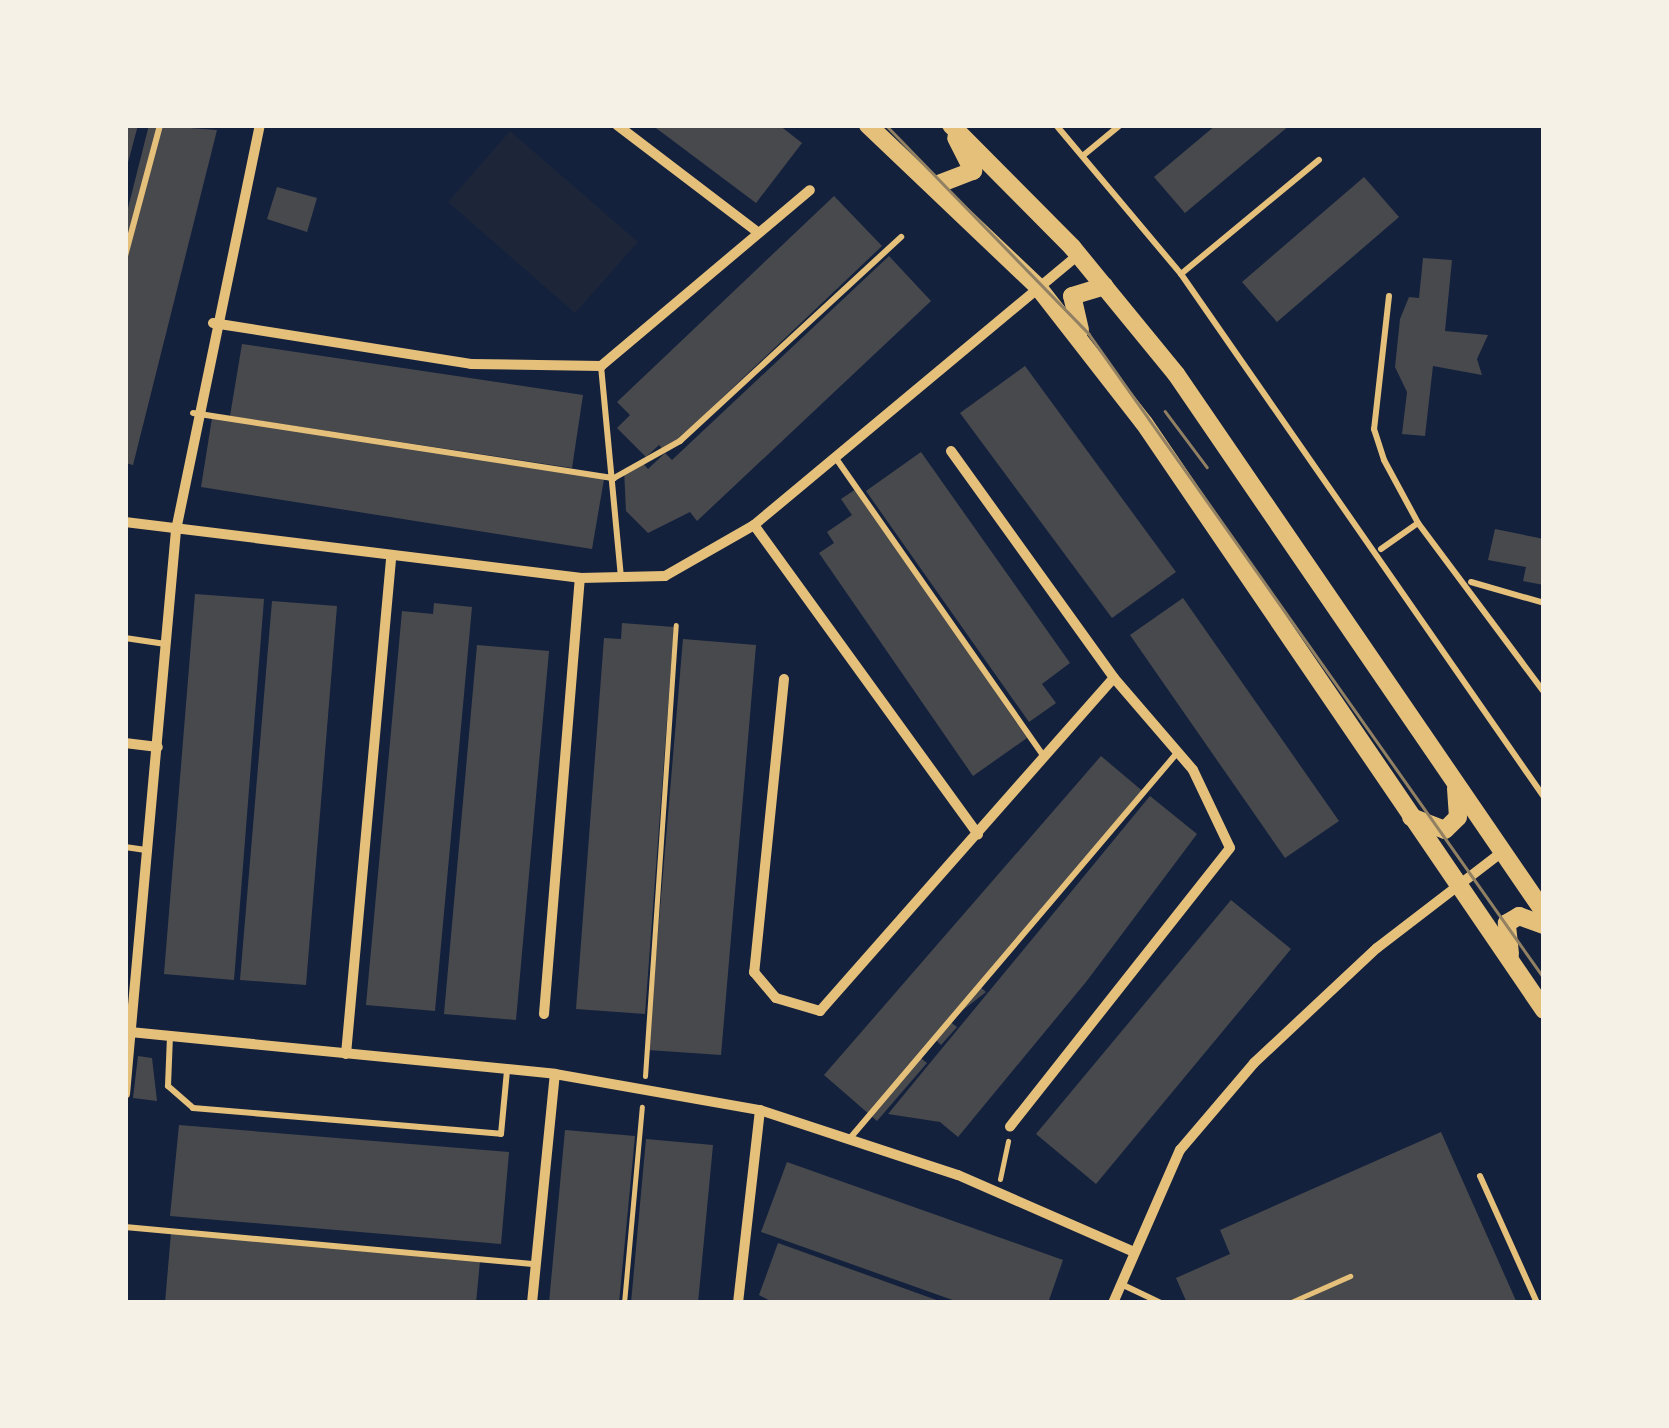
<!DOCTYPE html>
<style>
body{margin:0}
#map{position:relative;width:1669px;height:1428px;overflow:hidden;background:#14213d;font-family:Poppins,sans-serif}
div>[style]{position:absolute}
.green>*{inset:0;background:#1d2539}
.building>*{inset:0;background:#48494c}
.path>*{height:5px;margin:-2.5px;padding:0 2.5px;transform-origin:2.5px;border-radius:2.5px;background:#e5c07b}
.service>*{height:6px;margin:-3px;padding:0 3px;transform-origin:3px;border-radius:3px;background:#e5c07b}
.minor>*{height:10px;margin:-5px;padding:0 5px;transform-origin:5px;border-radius:5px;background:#e5c07b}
.secondary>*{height:18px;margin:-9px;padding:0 9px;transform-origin:9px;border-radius:9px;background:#e5c07b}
.tram>*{height:2.5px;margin:-1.25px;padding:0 1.25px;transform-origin:1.25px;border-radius:1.25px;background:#918062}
span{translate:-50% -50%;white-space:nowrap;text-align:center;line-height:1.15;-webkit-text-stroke:10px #f6f1e7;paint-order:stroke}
.frame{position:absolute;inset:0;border:128px solid #f6f1e7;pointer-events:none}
</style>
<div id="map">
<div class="green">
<i style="clip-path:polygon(510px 131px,638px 242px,575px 313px,448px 202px)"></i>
</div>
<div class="building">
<i style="clip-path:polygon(125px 125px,138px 125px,126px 170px,125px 170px)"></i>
<i style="clip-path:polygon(149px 125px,217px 130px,133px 465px,125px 463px,125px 220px)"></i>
<i style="clip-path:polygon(652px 125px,779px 125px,802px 143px,756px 203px)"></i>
<i style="clip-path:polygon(1216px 125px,1290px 125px,1185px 213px,1154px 177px)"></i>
<i style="clip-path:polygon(1364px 177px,1399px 217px,1277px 322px,1242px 282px)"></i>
<i style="clip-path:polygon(277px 187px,317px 198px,307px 232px,267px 219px)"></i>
<i style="clip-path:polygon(834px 196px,882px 246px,665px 452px,659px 445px,646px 457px,617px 428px,630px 415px,617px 402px)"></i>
<i style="clip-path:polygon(889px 256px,931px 301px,697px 521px,690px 512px,648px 533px,626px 511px,624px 469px,641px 461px,648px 469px,665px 453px,672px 460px)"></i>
<i style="clip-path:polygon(1423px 258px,1452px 260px,1445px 331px,1488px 335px,1477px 359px,1482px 375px,1433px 366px,1425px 436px,1402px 434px,1407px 392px,1395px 367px,1400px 319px,1409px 297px,1419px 298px)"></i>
<i style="clip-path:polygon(242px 344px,583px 395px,572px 468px,230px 416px)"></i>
<i style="clip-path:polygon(1025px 366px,1176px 572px,1112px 618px,960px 413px)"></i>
<i style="clip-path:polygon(212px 418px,604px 479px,592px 549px,201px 487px)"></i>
<i style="clip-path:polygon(921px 452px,1070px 663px,1042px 684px,1056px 703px,1029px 722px,866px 491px)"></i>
<i style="clip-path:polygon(856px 489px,1027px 738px,973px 776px,819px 553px,834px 543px,827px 532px,852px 515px,841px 499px)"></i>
<i style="clip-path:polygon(1495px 529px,1544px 539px,1544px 585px,1523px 581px,1526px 567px,1488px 560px)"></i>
<i style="clip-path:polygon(195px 594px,264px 599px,234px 980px,164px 974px)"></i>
<i style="clip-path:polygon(1183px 598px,1339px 821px,1285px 858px,1130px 635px)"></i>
<i style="clip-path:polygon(272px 601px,337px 606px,306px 985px,240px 980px)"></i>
<i style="clip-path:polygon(434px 603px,472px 607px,435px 1011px,366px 1005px,402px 611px,433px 614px)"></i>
<i style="clip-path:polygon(622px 623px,674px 627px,645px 1014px,576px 1009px,604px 638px,621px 639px)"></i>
<i style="clip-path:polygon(683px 639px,756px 645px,721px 1055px,648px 1050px)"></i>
<i style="clip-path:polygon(477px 645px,549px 651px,516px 1020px,444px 1014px)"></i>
<i style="clip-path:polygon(1101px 756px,1146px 794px,979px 986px,986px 992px,949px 1021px,957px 1027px,941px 1045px,934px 1038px,918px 1056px,927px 1063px,877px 1121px,824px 1075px)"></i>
<i style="clip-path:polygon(1150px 796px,1197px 834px,1086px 982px,958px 1137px,940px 1122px,888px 1114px)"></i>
<i style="clip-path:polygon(1231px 900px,1291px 949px,1096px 1184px,1036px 1134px)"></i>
<i style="clip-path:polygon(138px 1056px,152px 1058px,157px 1101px,133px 1098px)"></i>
<i style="clip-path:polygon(179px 1125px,509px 1152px,501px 1244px,170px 1216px)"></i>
<i style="clip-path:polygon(565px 1130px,635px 1136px,619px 1303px,549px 1303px)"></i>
<i style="clip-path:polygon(1441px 1132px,1517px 1303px,1187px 1303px,1176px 1278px,1230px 1254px,1220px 1230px)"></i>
<i style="clip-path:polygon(646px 1139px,713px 1145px,698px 1303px,631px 1303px)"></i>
<i style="clip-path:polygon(787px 1162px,1063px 1260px,1048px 1303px,961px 1303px,761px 1232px)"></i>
<i style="clip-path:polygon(171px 1233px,480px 1261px,476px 1303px,165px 1303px)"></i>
<i style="clip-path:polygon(778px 1243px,942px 1302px,942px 1303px,774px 1303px,759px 1295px)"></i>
</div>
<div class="path">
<i style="left:645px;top:1076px;width:452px;rotate:-86.1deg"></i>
<i style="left:1000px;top:1179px;width:39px;rotate:-78deg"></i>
<i style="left:624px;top:1303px;width:197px;rotate:-84.8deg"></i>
<i style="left:1289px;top:1303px;width:67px;rotate:-23.9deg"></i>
</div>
<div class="service">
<i style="left:1056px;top:125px;width:194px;rotate:50deg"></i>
<i style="left:1181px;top:274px;width:637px;rotate:55.24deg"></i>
<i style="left:1085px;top:154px;width:45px;rotate:-39.6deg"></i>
<i style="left:125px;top:256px;width:136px;rotate:-75deg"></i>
<i style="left:1181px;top:274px;width:179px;rotate:-39.6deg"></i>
<i style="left:1389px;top:296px;width:134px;rotate:96.4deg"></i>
<i style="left:1374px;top:429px;width:33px;rotate:72deg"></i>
<i style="left:1384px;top:460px;width:72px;rotate:61.6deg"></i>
<i style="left:1418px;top:523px;width:211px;rotate:53.3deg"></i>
<i style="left:601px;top:366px;width:214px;rotate:84.6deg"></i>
<i style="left:193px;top:413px;width:426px;rotate:8.8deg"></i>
<i style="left:614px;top:478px;width:76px;rotate:-29.3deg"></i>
<i style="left:680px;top:441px;width:301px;rotate:-42.7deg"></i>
<i style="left:835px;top:457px;width:366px;rotate:55.1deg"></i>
<i style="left:1381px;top:549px;width:45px;rotate:-35.1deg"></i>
<i style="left:1471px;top:582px;width:76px;rotate:16deg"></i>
<i style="left:125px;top:638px;width:41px;rotate:8.3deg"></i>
<i style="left:125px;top:847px;width:21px;rotate:8deg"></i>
<i style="left:170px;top:1036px;width:50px;rotate:92.3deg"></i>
<i style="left:168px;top:1086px;width:33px;rotate:41deg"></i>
<i style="left:193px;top:1108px;width:309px;rotate:4.8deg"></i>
<i style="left:501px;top:1134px;width:64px;rotate:-84.6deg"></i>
<i style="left:851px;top:1137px;width:504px;rotate:-49.67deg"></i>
<i style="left:1480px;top:1176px;width:139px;rotate:65.8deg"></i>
<i style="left:125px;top:1227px;width:412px;rotate:5.2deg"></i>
<i style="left:1121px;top:1284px;width:44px;rotate:25.4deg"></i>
</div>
<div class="minor">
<i style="left:617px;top:125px;width:178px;rotate:37.3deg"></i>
<i style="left:213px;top:323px;width:261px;rotate:9deg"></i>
<i style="left:471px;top:364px;width:130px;rotate:0.9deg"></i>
<i style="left:601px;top:366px;width:273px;rotate:-40.1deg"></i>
<i style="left:951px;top:451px;width:279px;rotate:54.3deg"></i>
<i style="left:1114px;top:678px;width:121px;rotate:49.3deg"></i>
<i style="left:1193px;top:770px;width:86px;rotate:64.6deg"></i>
<i style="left:1230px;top:848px;width:355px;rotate:128.3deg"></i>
<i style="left:125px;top:522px;width:458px;rotate:7deg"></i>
<i style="left:580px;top:578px;width:85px;rotate:-1.3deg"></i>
<i style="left:665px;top:576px;width:103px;rotate:-29.8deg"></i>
<i style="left:754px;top:525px;width:422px;rotate:-39.8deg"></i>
<i style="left:754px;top:525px;width:382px;rotate:54.1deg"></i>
<i style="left:784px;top:679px;width:295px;rotate:95.8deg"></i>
<i style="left:754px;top:972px;width:34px;rotate:50deg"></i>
<i style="left:776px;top:998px;width:46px;rotate:16.5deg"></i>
<i style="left:820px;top:1011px;width:444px;rotate:-48.6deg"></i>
<i style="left:125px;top:743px;width:33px;rotate:7deg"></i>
<i style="left:544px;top:1014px;width:437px;rotate:-85.3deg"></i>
<i style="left:130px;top:1032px;width:427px;rotate:5.6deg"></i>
<i style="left:555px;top:1074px;width:208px;rotate:10deg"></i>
<i style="left:760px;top:1110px;width:208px;rotate:18.2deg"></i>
<i style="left:958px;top:1175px;width:190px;rotate:23.6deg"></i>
<i style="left:346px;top:1054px;width:498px;rotate:-84.8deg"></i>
<i style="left:125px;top:1094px;width:566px;rotate:-84.83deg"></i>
<i style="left:176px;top:530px;width:414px;rotate:-78.3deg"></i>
<i style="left:532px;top:1303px;width:230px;rotate:-84.3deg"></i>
<i style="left:738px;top:1303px;width:194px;rotate:-83.5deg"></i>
<i style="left:1113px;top:1303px;width:167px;rotate:-66.4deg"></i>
<i style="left:1180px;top:1150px;width:114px;rotate:-49.6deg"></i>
<i style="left:1254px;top:1063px;width:168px;rotate:-43.1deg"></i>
<i style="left:1377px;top:948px;width:158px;rotate:-37.5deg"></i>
</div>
<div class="secondary">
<i style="left:868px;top:125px;width:235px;rotate:43.6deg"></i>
<i style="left:1038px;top:287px;width:172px;rotate:52.1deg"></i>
<i style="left:1144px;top:423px;width:710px;rotate:55.73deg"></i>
<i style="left:951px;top:125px;width:172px;rotate:45.2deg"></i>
<i style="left:1072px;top:247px;width:164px;rotate:50.7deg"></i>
<i style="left:1176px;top:374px;width:652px;rotate:55.63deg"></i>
<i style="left:936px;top:185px;width:40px;rotate:-21deg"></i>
<i style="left:973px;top:171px;width:37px;rotate:-117deg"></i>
<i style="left:1080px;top:330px;width:35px;rotate:-103deg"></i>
<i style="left:1072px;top:296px;width:34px;rotate:-17deg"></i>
<i style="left:1411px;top:817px;width:36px;rotate:21deg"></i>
<i style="left:1445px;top:830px;width:18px;rotate:-45deg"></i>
<i style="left:1458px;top:817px;width:29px;rotate:-94deg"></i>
<i style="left:1510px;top:954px;width:31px;rotate:-96deg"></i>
<i style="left:1507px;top:923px;width:14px;rotate:-30deg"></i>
<i style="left:1519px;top:916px;width:27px;rotate:20deg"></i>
</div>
<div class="tram">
<i style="left:886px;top:125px;width:291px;rotate:45.8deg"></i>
<i style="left:1089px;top:334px;width:789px;rotate:54.76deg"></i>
<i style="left:1165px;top:411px;width:70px;rotate:53.1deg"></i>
</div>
<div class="frame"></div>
</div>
